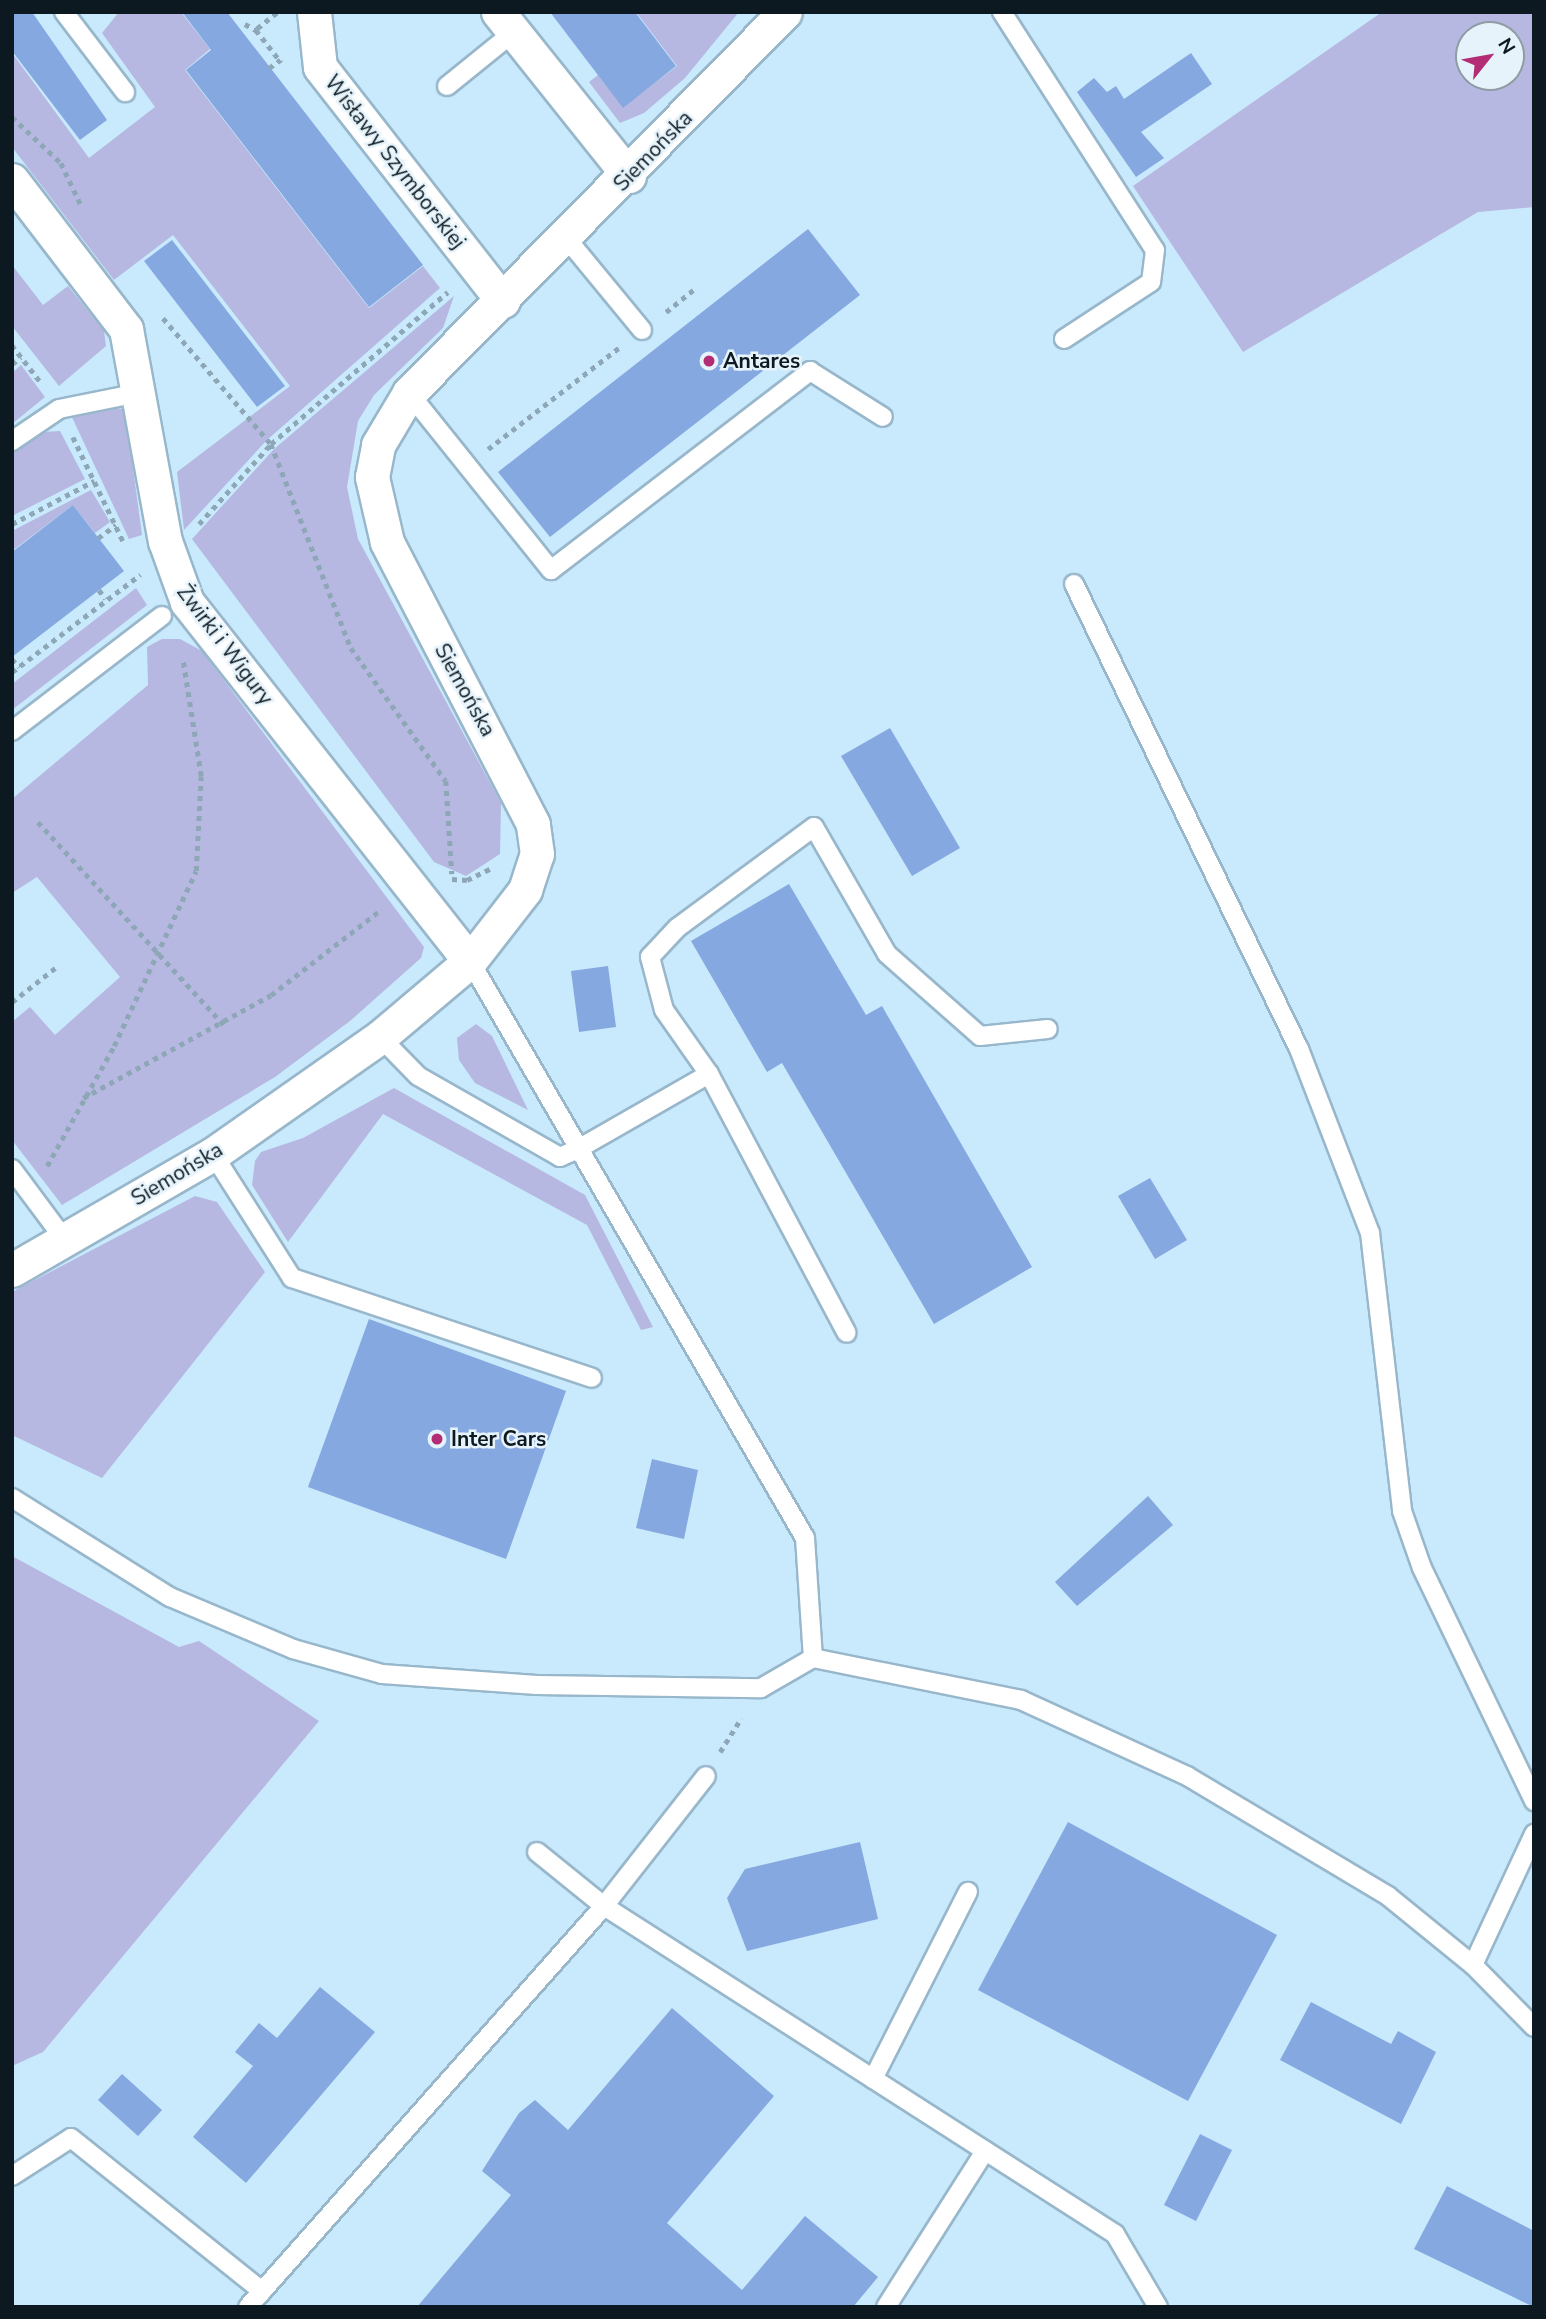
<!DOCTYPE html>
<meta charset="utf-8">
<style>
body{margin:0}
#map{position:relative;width:1546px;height:2319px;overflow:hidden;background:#c9e9fd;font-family:"Nunito Sans",sans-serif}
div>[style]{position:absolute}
.green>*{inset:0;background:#b6b8e1}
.building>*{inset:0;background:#84a8df}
.path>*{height:4.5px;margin-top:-2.25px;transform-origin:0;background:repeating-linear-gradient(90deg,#8da7b7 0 5px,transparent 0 10px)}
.roads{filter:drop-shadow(2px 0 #98b7cb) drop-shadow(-2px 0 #98b7cb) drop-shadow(0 2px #98b7cb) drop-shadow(0 -2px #98b7cb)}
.lane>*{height:18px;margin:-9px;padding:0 9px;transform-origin:9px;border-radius:9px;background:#fff}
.street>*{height:33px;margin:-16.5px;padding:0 16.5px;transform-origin:16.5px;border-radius:16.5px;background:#fff}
.dots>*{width:19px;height:19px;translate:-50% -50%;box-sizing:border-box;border:4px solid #e6f3fb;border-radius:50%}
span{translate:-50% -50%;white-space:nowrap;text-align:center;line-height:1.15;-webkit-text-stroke:5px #e6f3fb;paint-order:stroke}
.street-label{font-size:21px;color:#0d1920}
.poi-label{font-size:21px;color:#0d1920;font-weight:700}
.left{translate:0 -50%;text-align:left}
.frame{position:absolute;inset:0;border:14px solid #0d1920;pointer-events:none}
.north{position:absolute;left:1455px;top:21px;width:70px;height:70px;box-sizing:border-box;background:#e6f3fb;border:2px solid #8f9ca3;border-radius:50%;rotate:59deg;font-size:19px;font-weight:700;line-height:28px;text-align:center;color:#0d1920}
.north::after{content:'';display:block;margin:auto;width:24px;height:32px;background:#b22d73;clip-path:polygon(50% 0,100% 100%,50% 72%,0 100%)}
</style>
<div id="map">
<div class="green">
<i style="clip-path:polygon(119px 12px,181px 12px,210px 49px,185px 70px,369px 308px,423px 266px,440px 288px,267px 440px,184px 530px,177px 472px,290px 386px,173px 235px,114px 280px,12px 147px,12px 53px,89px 158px,155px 107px,102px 33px)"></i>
<i style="clip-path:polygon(636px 12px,739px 12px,685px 78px,644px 113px,620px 123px,589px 82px,598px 75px,623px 107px,677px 66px)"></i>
<i style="clip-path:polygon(evenodd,1382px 12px,1534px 12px,1534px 207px,1478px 212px,1243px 352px,1133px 186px,1382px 12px,1469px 35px,1511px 35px,1511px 77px,1469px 77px,1469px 35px)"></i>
<i style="clip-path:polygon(12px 265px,43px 305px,68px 286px,104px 331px,106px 346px,59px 386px,12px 326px)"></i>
<i style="clip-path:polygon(454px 296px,443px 328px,374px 395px,358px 421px,347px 487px,358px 539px,501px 803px,500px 854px,466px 876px,434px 862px,192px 539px,274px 449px)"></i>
<i style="clip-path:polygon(21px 365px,45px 397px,12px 424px,12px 373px)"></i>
<i style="clip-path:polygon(99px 407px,125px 409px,142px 535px,129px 539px,70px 413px)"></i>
<i style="clip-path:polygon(60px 431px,85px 479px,12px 516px,12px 453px,43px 432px)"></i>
<i style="clip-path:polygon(91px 490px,110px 522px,95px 533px,73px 505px,12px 551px,12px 531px)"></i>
<i style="clip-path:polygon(136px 588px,147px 605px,12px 710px,12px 684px)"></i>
<i style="clip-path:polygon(162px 639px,180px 639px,202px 651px,424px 947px,421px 958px,350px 1021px,275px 1077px,62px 1205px,12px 1140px,12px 1022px,30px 1007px,55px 1035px,120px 977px,37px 877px,12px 893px,12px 799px,148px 685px,147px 647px)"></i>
<i style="clip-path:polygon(476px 1024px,492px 1036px,528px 1110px,475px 1083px,459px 1060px,457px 1038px)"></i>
<i style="clip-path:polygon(394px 1088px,585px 1195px,653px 1327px,641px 1330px,587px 1225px,383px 1114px,288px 1242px,252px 1185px,255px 1161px,261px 1152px,303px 1138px)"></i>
<i style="clip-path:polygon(195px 1196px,217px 1202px,265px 1272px,102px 1478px,12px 1435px,12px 1292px)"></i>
<i style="clip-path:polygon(12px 1556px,179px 1647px,199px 1641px,319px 1721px,43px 2052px,12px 2066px)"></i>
</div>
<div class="building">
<i style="clip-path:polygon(12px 12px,32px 12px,107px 120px,80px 140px,12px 51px)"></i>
<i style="clip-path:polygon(182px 12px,227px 12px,423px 265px,369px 307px,186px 70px,211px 50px)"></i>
<i style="clip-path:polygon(550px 12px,635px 12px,676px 66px,623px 108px)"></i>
<i style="clip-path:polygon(1191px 53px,1212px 84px,1141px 132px,1164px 158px,1136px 177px,1077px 92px,1094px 78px,1107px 92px,1116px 86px,1124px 99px)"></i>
<i style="clip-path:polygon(808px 229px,860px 295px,550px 537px,498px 472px)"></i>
<i style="clip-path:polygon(172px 240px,285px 386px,257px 407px,144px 261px)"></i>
<i style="clip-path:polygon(73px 505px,124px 571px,12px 657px,12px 552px)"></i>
<i style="clip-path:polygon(890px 728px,960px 848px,912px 876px,841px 756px)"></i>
<i style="clip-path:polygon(789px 884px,866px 1015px,882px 1006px,1032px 1267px,934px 1324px,782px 1063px,767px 1072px,691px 941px)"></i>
<i style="clip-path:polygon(608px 966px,616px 1027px,579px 1032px,571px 971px)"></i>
<i style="clip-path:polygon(1150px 1178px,1187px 1240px,1155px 1259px,1118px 1196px)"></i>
<i style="clip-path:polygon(369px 1319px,566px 1391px,506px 1559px,308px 1487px)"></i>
<i style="clip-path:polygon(652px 1459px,698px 1470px,684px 1539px,636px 1528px)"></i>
<i style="clip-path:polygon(1148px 1496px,1173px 1525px,1077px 1606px,1055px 1582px)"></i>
<i style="clip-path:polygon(1068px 1822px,1277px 1935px,1188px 2101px,978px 1990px)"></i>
<i style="clip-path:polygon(860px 1842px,878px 1919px,747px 1951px,727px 1898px,745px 1869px)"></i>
<i style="clip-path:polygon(320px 1987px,375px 2032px,246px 2183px,193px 2137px,253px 2066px,235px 2052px,259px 2023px,277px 2038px)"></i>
<i style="clip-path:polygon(1311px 2002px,1391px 2044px,1398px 2031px,1436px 2052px,1401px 2124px,1280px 2060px)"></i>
<i style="clip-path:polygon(672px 2008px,774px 2096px,667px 2223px,742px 2290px,805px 2216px,878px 2277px,853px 2307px,417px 2307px,511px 2195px,482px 2171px,519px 2113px,535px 2100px,568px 2130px)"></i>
<i style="clip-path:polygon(122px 2074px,162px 2110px,138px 2136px,98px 2100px)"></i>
<i style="clip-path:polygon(1200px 2134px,1232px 2150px,1196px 2221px,1164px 2205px)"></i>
<i style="clip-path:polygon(1447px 2186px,1534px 2231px,1534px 2307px,1414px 2249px)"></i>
</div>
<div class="path">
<i style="left:277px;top:13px;width:27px;rotate:141deg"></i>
<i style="left:256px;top:30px;width:41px;rotate:52deg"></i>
<i style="left:245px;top:24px;width:13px;rotate:29deg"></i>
<i style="left:269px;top:68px;width:14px;rotate:-36deg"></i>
<i style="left:12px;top:117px;width:67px;rotate:43.2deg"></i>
<i style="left:61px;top:163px;width:49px;rotate:64.5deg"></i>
<i style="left:666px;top:312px;width:35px;rotate:-39deg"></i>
<i style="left:163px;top:318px;width:166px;rotate:49.4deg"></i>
<i style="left:271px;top:444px;width:219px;rotate:68.6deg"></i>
<i style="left:351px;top:648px;width:163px;rotate:54.5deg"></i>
<i style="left:446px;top:781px;width:93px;rotate:86.3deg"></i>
<i style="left:12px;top:345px;width:49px;rotate:52.4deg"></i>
<i style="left:12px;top:364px;width:11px;rotate:-38deg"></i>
<i style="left:73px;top:437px;width:120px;rotate:64.3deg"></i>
<i style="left:488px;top:449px;width:167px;rotate:-37.7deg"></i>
<i style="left:12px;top:524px;width:93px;rotate:-27.7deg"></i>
<i style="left:199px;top:524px;width:108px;rotate:-48deg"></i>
<i style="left:271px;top:444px;width:233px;rotate:-40.7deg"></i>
<i style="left:98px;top:538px;width:22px;rotate:-36deg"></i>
<i style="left:99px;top:590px;width:11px;rotate:52deg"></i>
<i style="left:12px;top:659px;width:11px;rotate:49deg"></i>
<i style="left:12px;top:672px;width:161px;rotate:-37.2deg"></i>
<i style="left:38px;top:822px;width:275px;rotate:47.5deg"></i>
<i style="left:452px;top:879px;width:15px;rotate:4deg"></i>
<i style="left:467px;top:880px;width:28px;rotate:-26deg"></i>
<i style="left:12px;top:1002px;width:55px;rotate:-38.3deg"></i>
<i style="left:83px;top:1098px;width:214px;rotate:-28.7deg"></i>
<i style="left:271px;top:995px;width:140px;rotate:-37.8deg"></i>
<i style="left:47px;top:1166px;width:137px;rotate:-60.8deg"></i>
<i style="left:114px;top:1046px;width:193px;rotate:-64.9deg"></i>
<i style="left:196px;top:871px;width:95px;rotate:-87deg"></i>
<i style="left:201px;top:776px;width:116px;rotate:-98.9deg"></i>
<i style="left:720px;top:1752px;width:40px;rotate:-58deg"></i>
</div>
<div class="roads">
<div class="lane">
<i style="left:64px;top:12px;width:101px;rotate:52.7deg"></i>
<i style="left:1002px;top:12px;width:283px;rotate:57.3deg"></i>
<i style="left:1155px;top:250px;width:32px;rotate:97deg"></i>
<i style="left:1151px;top:282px;width:104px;rotate:146.8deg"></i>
<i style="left:447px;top:86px;width:86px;rotate:-38.9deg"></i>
<i style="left:567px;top:239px;width:118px;rotate:50.5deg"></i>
<i style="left:409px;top:393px;width:227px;rotate:51.3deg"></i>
<i style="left:551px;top:570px;width:327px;rotate:-37.5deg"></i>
<i style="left:810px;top:371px;width:86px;rotate:32.2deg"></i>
<i style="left:12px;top:441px;width:57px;rotate:-34.2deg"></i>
<i style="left:59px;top:409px;width:81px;rotate:-11.4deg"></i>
<i style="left:1074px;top:584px;width:517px;rotate:64.18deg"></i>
<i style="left:1299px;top:1049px;width:197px;rotate:68.9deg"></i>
<i style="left:1370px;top:1233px;width:280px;rotate:83.4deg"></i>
<i style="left:1402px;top:1511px;width:60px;rotate:70.7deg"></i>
<i style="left:1422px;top:1568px;width:259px;rotate:64.3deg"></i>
<i style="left:12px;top:731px;width:189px;rotate:-37.5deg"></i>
<i style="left:470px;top:961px;width:667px;rotate:59.86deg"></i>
<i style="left:805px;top:1538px;width:120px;rotate:86.2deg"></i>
<i style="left:380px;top:1037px;width:54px;rotate:45.7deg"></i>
<i style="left:418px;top:1076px;width:163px;rotate:29.7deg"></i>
<i style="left:560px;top:1157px;width:20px;rotate:-24deg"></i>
<i style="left:578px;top:1149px;width:151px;rotate:-29.8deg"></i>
<i style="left:709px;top:1074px;width:78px;rotate:-125.1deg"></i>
<i style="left:664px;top:1010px;width:55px;rotate:-104.8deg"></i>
<i style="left:650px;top:957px;width:40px;rotate:-47deg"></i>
<i style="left:677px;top:928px;width:170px;rotate:-36.4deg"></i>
<i style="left:814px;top:827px;width:146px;rotate:60.1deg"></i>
<i style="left:887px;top:954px;width:124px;rotate:41.4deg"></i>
<i style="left:980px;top:1036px;width:68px;rotate:-5.9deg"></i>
<i style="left:709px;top:1074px;width:293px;rotate:62deg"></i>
<i style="left:213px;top:1154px;width:147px;rotate:57.5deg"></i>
<i style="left:292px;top:1278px;width:316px;rotate:18.4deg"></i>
<i style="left:12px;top:1169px;width:89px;rotate:53.3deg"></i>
<i style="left:12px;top:1498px;width:186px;rotate:32.1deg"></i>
<i style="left:170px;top:1597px;width:134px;rotate:22.9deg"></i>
<i style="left:293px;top:1649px;width:92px;rotate:15.7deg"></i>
<i style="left:382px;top:1674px;width:155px;rotate:4.1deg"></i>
<i style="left:537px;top:1685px;width:224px;rotate:0.8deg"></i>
<i style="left:761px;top:1688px;width:60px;rotate:-30deg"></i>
<i style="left:813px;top:1658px;width:212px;rotate:11.4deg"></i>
<i style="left:1021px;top:1700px;width:183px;rotate:24.6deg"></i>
<i style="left:1187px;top:1776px;width:234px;rotate:30.8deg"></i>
<i style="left:1388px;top:1896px;width:109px;rotate:39.1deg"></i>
<i style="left:1473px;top:1965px;width:87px;rotate:45.5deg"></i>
<i style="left:537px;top:1852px;width:86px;rotate:38.9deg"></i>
<i style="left:604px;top:1906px;width:607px;rotate:32.7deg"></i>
<i style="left:1115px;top:2234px;width:85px;rotate:59.5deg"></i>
<i style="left:1473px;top:1965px;width:145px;rotate:-65deg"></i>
<i style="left:873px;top:2079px;width:210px;rotate:-63.1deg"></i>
<i style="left:12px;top:2176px;width:70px;rotate:-32.8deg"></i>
<i style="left:71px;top:2138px;width:245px;rotate:38.7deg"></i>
<i style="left:248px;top:2307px;width:536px;rotate:-48.4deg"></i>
<i style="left:604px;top:1906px;width:165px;rotate:-51.9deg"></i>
<i style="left:886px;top:2307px;width:185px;rotate:-57.6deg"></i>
</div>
<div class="street">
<i style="left:314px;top:12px;width:55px;rotate:83.8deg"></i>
<i style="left:320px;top:67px;width:297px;rotate:52deg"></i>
<i style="left:498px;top:12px;width:210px;rotate:51.4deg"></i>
<i style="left:12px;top:180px;width:188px;rotate:52.6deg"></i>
<i style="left:126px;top:329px;width:216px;rotate:79.6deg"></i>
<i style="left:165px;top:541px;width:65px;rotate:70.2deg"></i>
<i style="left:187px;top:602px;width:457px;rotate:51.8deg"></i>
<i style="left:12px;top:1270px;width:232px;rotate:-30deg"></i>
<i style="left:213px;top:1154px;width:204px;rotate:-35deg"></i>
<i style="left:380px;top:1037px;width:118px;rotate:-40.2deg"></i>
<i style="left:470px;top:961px;width:90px;rotate:-52.2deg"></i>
<i style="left:525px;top:890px;width:38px;rotate:-72deg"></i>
<i style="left:537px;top:854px;width:30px;rotate:-98deg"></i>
<i style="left:533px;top:824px;width:318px;rotate:-117.4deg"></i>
<i style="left:387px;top:542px;width:67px;rotate:-103deg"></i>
<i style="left:372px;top:477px;width:33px;rotate:-79deg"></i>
<i style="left:378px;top:445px;width:61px;rotate:-59.2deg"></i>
<i style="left:409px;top:393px;width:535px;rotate:-45.38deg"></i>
</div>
</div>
<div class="dots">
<i style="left:709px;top:361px;background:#b22d73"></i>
<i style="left:437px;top:1439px;background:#b22d73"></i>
</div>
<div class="street-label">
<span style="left:653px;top:151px;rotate:-46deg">Siemońska</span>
<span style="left:395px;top:162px;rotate:52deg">Wisławy Szymborskiej</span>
<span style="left:225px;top:645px;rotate:53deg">Żwirki i Wigury</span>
<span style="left:465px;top:690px;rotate:61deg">Siemońska</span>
<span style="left:177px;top:1174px;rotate:-31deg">Siemońska</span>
</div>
<div class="poi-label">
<span class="left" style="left:723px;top:361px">Antares</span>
<span class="left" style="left:451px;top:1439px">Inter Cars</span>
</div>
<div class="frame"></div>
<div class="north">N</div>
</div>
